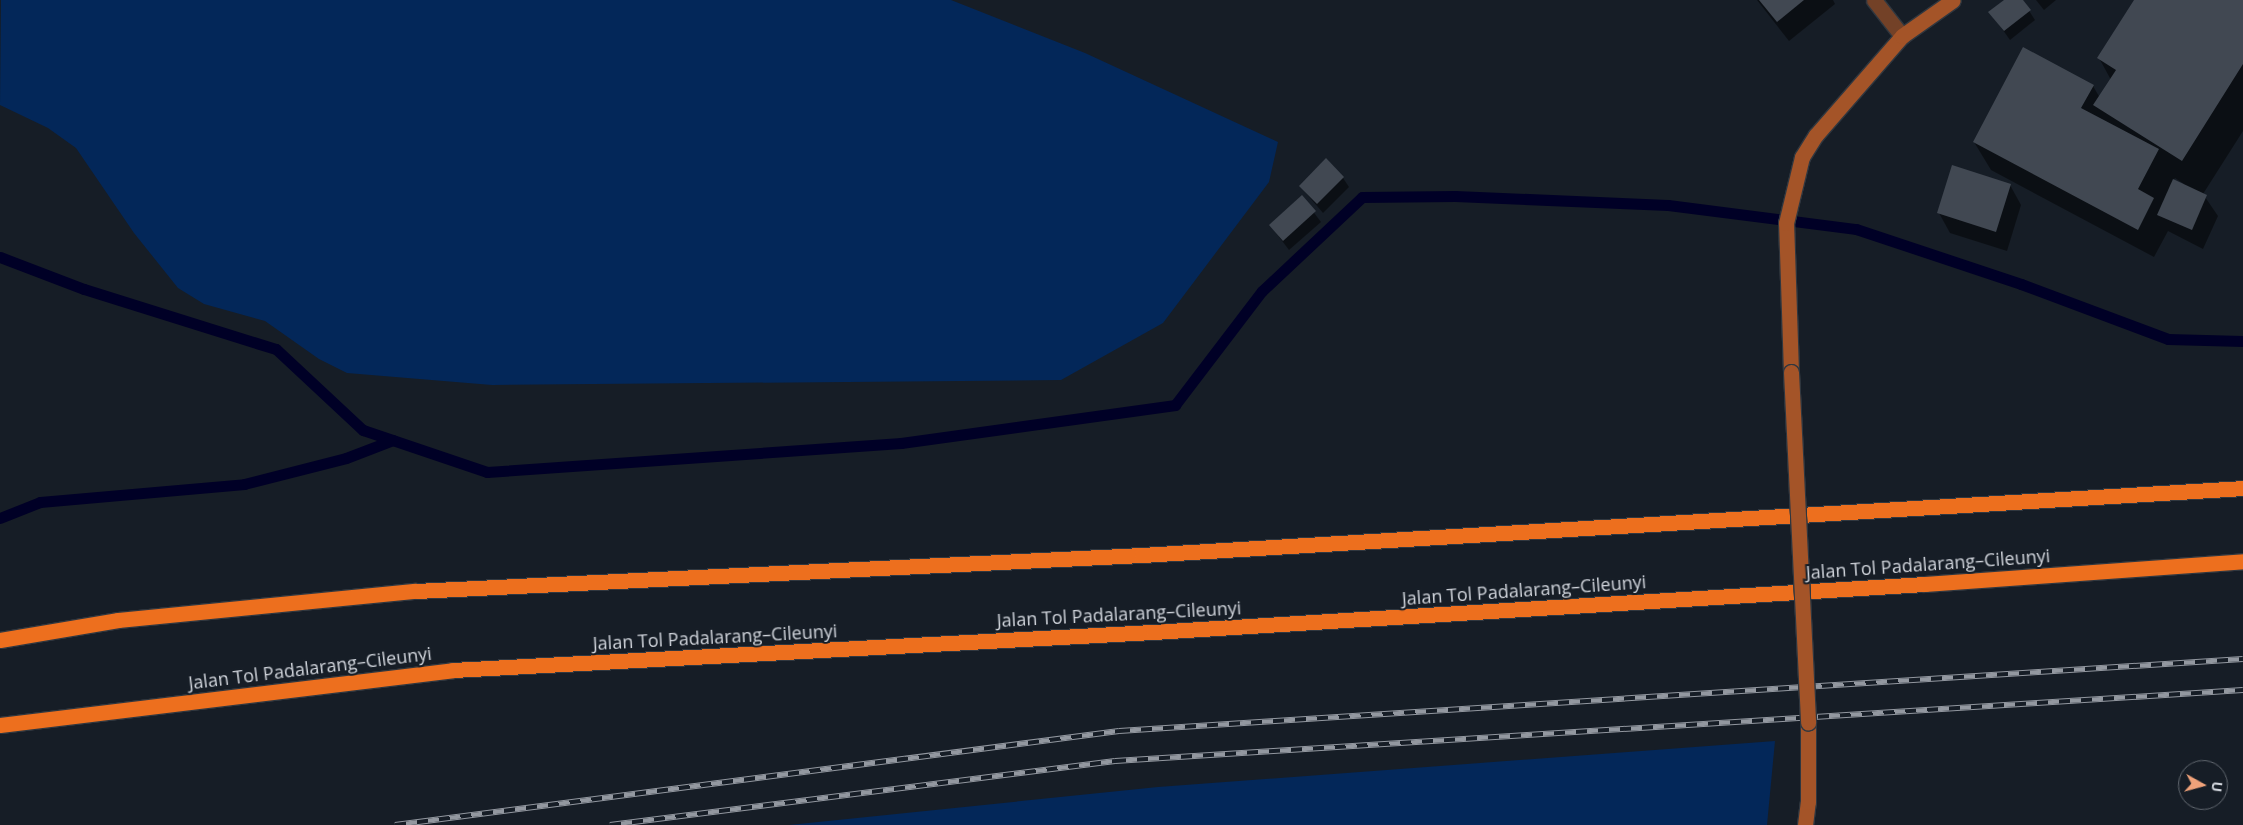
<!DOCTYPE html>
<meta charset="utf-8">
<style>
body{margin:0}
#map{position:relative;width:2243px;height:825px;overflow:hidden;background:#161d26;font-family:"Open Sans",sans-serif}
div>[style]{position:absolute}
.green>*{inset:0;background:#032759}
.shadow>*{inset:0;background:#0007}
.stream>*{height:11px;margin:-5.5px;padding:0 5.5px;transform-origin:5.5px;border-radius:5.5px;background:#000026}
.building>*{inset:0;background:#414852}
.roads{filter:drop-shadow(1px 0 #30373f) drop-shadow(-1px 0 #30373f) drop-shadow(0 1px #30373f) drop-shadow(0 -1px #30373f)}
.street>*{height:15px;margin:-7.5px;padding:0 7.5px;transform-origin:7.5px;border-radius:7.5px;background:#734127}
.secondary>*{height:15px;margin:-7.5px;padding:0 7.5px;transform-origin:7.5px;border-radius:7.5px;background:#a45428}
.highway>*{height:15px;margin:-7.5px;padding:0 7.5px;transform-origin:7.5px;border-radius:7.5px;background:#ed6f1e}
.rail>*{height:5.5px;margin-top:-2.75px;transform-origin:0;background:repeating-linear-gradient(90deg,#161d26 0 11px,#9398a0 0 22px);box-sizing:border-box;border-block:1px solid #9398a0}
.bridges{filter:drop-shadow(1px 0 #30373f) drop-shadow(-1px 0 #30373f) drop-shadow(0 1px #30373f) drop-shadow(0 -1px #30373f)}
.secondary-bridge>*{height:15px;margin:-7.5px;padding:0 7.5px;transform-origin:7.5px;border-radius:7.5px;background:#a45428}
span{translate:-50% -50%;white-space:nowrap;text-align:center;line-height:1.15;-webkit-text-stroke:4px #161d26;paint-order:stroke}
.street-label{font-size:18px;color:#d1d5dc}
.north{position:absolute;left:2178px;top:760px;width:50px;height:50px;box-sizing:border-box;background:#161d26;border:1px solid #61676f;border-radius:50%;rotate:97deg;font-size:14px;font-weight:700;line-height:20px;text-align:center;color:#d1d5dc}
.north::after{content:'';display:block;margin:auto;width:18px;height:22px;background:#f0a27a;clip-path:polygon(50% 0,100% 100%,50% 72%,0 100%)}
</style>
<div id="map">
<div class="green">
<i style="clip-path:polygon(1px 0,951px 0,1085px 53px,1278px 142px,1269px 182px,1163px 323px,1061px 380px,492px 385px,347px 373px,319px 359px,265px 321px,204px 304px,178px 288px,134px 233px,76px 148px,48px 128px,0 105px)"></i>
<i style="clip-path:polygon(1775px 741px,1767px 825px,789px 825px,1158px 787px)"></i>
</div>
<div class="shadow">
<i style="clip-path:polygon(1757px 0,1833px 0,1835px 4px,1789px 41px)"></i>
<i style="clip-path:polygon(2006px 0,2022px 0,2035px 20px,2010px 40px,1990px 12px)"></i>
<i style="clip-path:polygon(2036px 0,2056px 0,2044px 10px)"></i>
<i style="clip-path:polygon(evenodd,2135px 0,2243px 0,2243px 131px,2203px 194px,2218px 216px,2203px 249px,2168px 231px,2154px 257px,1991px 170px,1974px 142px,2093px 86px,2100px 98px,2111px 80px,2099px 58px,2135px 0,2175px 178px,2184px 184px,2183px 185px,2173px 181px,2175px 178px)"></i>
<i style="clip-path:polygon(1343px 178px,1349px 187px,1323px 213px,1300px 186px)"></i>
<i style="clip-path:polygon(2010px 185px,2021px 205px,2007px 251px,1950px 233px,1939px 213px)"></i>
<i style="clip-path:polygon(1302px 197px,1321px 222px,1289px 250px,1270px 225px)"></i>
</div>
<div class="stream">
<i style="left:0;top:257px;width:90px;rotate:20.9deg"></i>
<i style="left:84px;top:289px;width:201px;rotate:17.4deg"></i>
<i style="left:276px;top:349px;width:119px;rotate:43deg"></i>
<i style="left:363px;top:430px;width:131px;rotate:18.7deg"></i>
<i style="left:487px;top:472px;width:415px;rotate:-4deg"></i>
<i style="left:901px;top:443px;width:277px;rotate:-7.9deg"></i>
<i style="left:1175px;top:405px;width:143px;rotate:-52.7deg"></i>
<i style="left:1262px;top:291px;width:137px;rotate:-43.2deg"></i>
<i style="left:1362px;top:197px;width:93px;rotate:-0.6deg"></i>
<i style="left:1455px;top:196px;width:213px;rotate:2.4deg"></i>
<i style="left:1668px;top:205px;width:190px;rotate:7.3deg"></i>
<i style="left:1856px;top:229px;width:174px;rotate:18.4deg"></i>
<i style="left:2021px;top:284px;width:157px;rotate:20.5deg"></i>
<i style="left:2168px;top:339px;width:75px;rotate:1.5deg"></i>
<i style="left:0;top:518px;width:43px;rotate:-21.8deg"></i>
<i style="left:40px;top:502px;width:205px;rotate:-5deg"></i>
<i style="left:244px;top:484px;width:105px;rotate:-14.3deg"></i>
<i style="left:346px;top:458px;width:50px;rotate:-21deg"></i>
</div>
<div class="building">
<i style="clip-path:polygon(1759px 0,1804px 0,1777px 22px)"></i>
<i style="clip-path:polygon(2004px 0,2023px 0,2031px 10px,2004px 31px,1988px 12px)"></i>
<i style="clip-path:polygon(2134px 0,2243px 0,2243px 64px,2182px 161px,2093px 105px,2116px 70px,2097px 58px)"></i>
<i style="clip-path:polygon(2023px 47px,2094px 85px,2081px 108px,2159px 149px,2138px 189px,2154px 198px,2138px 230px,1973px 142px)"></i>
<i style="clip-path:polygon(1326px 158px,1344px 177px,1317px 204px,1299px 186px)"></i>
<i style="clip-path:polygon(1952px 165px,2011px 184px,1996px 232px,1937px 213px)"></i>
<i style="clip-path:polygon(2173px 179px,2207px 195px,2192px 230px,2157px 215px)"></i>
<i style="clip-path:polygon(1302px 195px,1316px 211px,1283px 241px,1269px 225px)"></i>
</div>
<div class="roads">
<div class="street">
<i style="left:1874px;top:0;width:46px;rotate:52.1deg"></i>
</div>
<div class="secondary">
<i style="left:1791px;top:372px;width:149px;rotate:-91.9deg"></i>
<i style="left:1786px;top:223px;width:68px;rotate:-76.4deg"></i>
<i style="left:1802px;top:157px;width:26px;rotate:-58deg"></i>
<i style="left:1816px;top:135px;width:131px;rotate:-49deg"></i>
<i style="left:1902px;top:36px;width:62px;rotate:-35.2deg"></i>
<i style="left:1805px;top:825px;width:23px;rotate:-83deg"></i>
<i style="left:1808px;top:802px;width:79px;rotate:-90deg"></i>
</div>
<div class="highway">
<i style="left:0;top:640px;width:120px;rotate:-9.6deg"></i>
<i style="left:118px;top:620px;width:299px;rotate:-5.6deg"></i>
<i style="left:416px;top:591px;width:727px;rotate:-2.84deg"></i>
<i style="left:1142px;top:555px;width:1103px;rotate:-3.48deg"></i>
<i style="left:0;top:725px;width:456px;rotate:-6.9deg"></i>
<i style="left:453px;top:670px;width:701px;rotate:-3.11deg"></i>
<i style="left:1153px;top:632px;width:773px;rotate:-3.56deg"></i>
<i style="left:1925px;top:584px;width:319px;rotate:-4.1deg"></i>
</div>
</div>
<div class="rail">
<i style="left:395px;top:825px;width:730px;rotate:-7.4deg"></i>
<i style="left:1119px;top:731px;width:1126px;rotate:-3.67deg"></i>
<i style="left:610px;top:825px;width:509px;rotate:-7.22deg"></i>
<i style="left:1115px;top:761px;width:1130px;rotate:-3.6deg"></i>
</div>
<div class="bridges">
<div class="secondary-bridge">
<i style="left:1791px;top:372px;width:351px;rotate:87.2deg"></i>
</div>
</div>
<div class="street-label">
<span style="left:1928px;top:564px;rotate:-4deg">Jalan Tol Padalarang–Cileunyi</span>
<span style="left:1524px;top:590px;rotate:-4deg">Jalan Tol Padalarang–Cileunyi</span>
<span style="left:1119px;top:614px;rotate:-3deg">Jalan Tol Padalarang–Cileunyi</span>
<span style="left:715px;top:637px;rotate:-3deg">Jalan Tol Padalarang–Cileunyi</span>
<span style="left:310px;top:668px;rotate:-7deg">Jalan Tol Padalarang–Cileunyi</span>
</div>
<div class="north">U</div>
</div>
